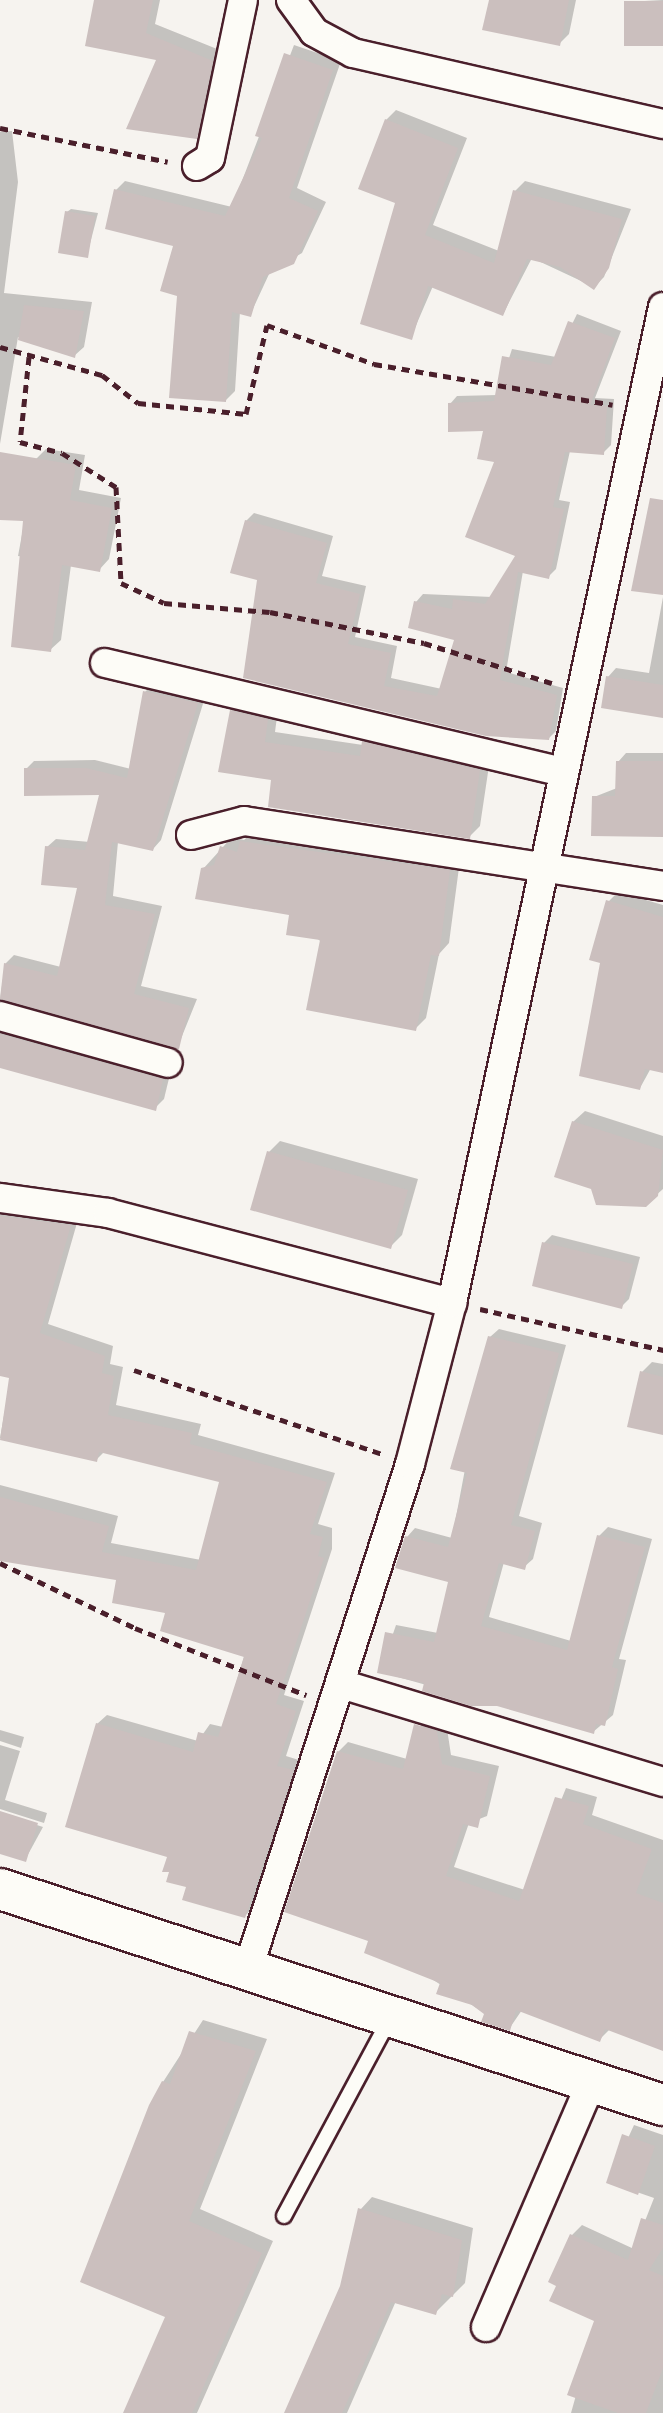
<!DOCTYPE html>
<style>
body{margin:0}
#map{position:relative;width:663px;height:2413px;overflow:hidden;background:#f6f3ef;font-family:Dekko,sans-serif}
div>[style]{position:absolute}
.shadow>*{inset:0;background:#0003}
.building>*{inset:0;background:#cbbfbe}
.path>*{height:5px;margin-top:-2.5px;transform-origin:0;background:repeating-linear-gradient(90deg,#4a1f2b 0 8px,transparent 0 14px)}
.roads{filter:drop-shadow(2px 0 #4a1f2b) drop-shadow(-2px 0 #4a1f2b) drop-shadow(0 2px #4a1f2b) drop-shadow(0 -2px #4a1f2b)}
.lane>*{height:14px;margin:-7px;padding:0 7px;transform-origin:7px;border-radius:7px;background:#fdfcf7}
.street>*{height:28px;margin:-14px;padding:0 14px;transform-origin:14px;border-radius:14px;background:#fdfcf7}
.secondary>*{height:40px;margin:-20px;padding:0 20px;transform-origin:20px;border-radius:20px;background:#fdfcf7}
span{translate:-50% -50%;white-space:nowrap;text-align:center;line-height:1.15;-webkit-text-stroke:6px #fdfcf7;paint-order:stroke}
</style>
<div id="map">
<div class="shadow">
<i style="clip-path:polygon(96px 0,160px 0,155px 24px,222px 51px,206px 127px,196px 136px,159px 59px)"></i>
<i style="clip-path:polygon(491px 0,576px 0,569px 34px,559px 44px)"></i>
<i style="clip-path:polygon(663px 0,663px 44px,626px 2px)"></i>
<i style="clip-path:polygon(294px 45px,341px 61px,297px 188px,326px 202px,302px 253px,270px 272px,250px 315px,240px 312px,235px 391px,226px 400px,179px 295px,176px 245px,116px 190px,125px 181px,232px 207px)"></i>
<i style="clip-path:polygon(396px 110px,467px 138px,433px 225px,499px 251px,515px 191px,525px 181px,631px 209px,604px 277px,594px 287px,532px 258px,503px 314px,433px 286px,411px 337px,386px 120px)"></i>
<i style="clip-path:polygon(12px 131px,18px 182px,4px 293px,92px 302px,84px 347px,74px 356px,18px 337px,0 444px,0 132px)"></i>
<i style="clip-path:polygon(71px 209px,98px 213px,87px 255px,67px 212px)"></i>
<i style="clip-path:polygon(577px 314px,621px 331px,595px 398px,614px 399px,611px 445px,603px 453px,570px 451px,559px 500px,570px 502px,556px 569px,548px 577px,523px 571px,506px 672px,563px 688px,556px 731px,549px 738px,245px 677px,260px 579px,246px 521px,254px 513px,333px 536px,322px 576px,366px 586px,355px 637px,397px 646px,391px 678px,442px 689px,456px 639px,416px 602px,423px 594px,492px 597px,518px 555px,486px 429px,450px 404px,457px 396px,497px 395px,512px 349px,556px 357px)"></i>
<i style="clip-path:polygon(46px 449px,85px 455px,79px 490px,121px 498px,109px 559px,99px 570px,71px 565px,61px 640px,50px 650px,25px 557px,18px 556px,36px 459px)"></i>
<i style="clip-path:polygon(663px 597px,663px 716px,608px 677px,616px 668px,649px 673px)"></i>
<i style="clip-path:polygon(154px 683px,206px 694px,161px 840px,153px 849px,118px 842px,113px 896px,162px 906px,141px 986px,197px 999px,178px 1046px,0 1000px,5px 964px,14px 955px,61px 967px,79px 886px,47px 847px,56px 839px,90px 842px,102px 793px,26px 769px,34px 761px,95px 760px,131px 769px,145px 692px)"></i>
<i style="clip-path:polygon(242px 700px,278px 709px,275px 732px,363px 745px,374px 732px,490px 759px,480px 826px,469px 837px,274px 779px,231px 711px)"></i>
<i style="clip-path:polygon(626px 753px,663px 753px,663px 835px,594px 797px,617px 788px,618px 762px)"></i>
<i style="clip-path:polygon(253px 832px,460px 860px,449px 943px,439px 954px,426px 1018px,415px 1029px,291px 914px,203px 869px,232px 837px,244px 840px)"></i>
<i style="clip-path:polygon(618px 892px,663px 905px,663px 1071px,651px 1068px,640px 1088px,602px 961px,608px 902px)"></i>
<i style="clip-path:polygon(0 1016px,171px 1070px,164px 1099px,155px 1108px,0 1066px)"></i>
<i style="clip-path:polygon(585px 1111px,663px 1136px,663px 1189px,645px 1205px,573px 1122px)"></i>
<i style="clip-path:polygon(280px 1141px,418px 1179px,402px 1235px,390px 1247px,269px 1152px)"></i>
<i style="clip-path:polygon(8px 1206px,79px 1216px,48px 1324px,113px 1346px,110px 1364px,123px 1367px,116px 1405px,201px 1424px,198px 1435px,335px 1473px,318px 1524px,332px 1528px,332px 1549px,284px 1695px,304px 1701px,286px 1756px,302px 1761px,254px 1906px,245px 1916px,188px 1885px,97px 1724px,107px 1715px,198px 1741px,210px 1724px,223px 1727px,245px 1653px,118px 1579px,0 1559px,0 1485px,118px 1516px,111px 1543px,201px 1560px,221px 1481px,105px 1451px,96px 1460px,0 1438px,11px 1376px,0 1374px,0 1214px)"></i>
<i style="clip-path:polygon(552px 1235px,640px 1257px,629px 1299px,621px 1307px,544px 1243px)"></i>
<i style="clip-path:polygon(499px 1329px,566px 1345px,519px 1516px,542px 1523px,533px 1559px,524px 1567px,504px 1562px,489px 1617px,571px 1641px,599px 1536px,608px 1527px,652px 1539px,619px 1659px,626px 1660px,613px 1715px,593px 1732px,380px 1672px,396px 1625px,438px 1633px,450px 1580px,407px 1537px,415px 1528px,452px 1538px,490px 1337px)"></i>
<i style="clip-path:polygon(652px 1362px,663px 1364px,663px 1433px,642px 1372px)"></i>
<i style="clip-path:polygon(425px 1715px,446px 1722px,451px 1755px,499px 1766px,487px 1816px,469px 1823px,454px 1867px,525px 1890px,566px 1788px,597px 1797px,592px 1815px,663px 1840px,663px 2049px,610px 2029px,600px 2039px,522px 2010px,509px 2029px,370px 1939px,338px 1752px,348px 1742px,407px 1759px)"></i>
<i style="clip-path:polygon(0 1730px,24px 1737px,21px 1748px,0 1741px)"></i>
<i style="clip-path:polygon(0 1745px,20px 1751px,5px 1800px,47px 1813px,44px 1823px,0 1809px)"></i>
<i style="clip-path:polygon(0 1813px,43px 1827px,25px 1860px,0 1852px)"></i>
<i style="clip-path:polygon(203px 2020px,267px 2039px,200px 2209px,273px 2241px,197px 2413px,125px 2413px,168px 2316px,163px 2082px)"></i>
<i style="clip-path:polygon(634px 2125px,663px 2135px,663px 2413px,571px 2413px,597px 2320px,558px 2286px,572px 2235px,582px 2225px,634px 2249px,654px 2198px,608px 2182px)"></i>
<i style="clip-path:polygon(372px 2197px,473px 2228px,465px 2283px,435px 2313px,396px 2301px,347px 2413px,286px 2413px,342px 2287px,360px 2210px)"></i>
</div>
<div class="building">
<i style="clip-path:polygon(94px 0,153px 0,146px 33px,213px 61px,197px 139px,126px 129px,156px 60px,85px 46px)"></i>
<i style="clip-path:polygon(489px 0,569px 0,560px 46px,482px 30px)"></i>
<i style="clip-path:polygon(624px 1px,663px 1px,663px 46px,624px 46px)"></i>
<i style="clip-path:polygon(284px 53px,333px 70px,289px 198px,318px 211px,294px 264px,263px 277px,251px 317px,232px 312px,226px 402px,169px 398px,177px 296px,160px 291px,173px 246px,105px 229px,114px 189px,225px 216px,262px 138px,255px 136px)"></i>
<i style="clip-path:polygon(385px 119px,458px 148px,425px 235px,494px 263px,513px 190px,622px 219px,609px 268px,594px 290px,560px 267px,527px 259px,503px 316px,428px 286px,412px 340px,360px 324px,395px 203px,358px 189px)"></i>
<i style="clip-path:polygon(65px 211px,95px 216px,88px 258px,58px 253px)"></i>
<i style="clip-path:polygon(24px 305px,84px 311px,75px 358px,18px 340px)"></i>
<i style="clip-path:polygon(568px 321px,615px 338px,590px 405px,607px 406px,604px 455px,565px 452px,553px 507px,564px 509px,549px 579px,518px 572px,500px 680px,557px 695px,549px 740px,486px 736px,243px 678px,257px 580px,230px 573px,245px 520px,327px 543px,316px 583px,360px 594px,348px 644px,391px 653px,384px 686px,437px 696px,454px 640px,408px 628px,414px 601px,452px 609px,453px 599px,485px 604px,515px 556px,465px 537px,494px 462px,477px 459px,483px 431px,448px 432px,448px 403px,494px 401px,502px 356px,551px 365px)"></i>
<i style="clip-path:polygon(0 452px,76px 465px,70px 500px,112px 508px,100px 572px,62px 565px,51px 652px,11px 647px,23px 521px,0 520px)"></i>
<i style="clip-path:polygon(650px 498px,663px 500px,663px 595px,631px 591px)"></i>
<i style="clip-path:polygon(606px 676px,663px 685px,663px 718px,601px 708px)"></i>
<i style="clip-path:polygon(143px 691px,198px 703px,153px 851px,112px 842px,105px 905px,155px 914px,134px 994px,189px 1008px,179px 1049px,0 999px,4px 963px,57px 976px,77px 888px,41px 885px,45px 846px,85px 850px,99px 795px,24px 796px,24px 768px,86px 768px,127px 778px)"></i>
<i style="clip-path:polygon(230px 710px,268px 719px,265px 742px,360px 756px,362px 741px,480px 770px,470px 839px,268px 807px,271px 780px,218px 772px)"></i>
<i style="clip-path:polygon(616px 761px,663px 761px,663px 837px,591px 836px,592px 796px,615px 796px)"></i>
<i style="clip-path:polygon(240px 841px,450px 870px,439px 956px,431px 955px,416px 1031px,306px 1010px,320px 940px,286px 935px,289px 915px,195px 899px,201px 868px,214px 865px,220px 846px,237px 852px)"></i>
<i style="clip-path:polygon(606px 900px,663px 917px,663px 1073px,645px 1069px,640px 1090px,579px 1076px,600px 963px,589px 960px)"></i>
<i style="clip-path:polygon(0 1034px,163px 1079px,156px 1111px,0 1068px)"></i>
<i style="clip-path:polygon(572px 1121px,663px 1150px,658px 1196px,646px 1207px,596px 1205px,591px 1189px,554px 1177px)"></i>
<i style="clip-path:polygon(267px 1151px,408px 1190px,391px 1249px,250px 1210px)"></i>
<i style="clip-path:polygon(0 1216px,71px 1225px,40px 1333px,105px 1356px,102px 1373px,114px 1376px,108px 1415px,192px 1433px,190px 1444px,327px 1482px,310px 1534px,323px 1537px,318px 1556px,324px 1558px,276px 1704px,296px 1711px,277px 1766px,294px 1770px,245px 1918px,182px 1900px,186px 1887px,166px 1882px,169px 1872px,162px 1872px,167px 1857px,65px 1827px,96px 1723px,193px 1752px,198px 1732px,218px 1737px,244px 1657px,160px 1631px,165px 1613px,112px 1603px,116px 1580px,0 1561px,0 1497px,109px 1526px,102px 1552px,196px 1570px,219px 1482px,99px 1452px,97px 1462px,0 1440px,9px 1378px,0 1376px)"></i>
<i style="clip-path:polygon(542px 1242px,633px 1264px,622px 1309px,532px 1286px)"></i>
<i style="clip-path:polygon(488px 1336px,559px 1353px,511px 1525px,535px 1531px,525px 1570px,499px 1563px,481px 1626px,567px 1650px,597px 1535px,645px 1547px,612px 1667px,618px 1669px,605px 1726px,596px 1724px,594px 1734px,497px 1706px,471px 1706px,422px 1691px,424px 1683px,377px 1673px,385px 1632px,434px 1642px,448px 1582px,395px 1568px,405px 1536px,448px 1547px,467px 1473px,450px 1469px)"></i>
<i style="clip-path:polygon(640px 1371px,663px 1377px,663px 1435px,627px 1427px)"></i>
<i style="clip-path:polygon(414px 1724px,437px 1731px,442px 1764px,490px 1776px,478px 1828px,463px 1824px,446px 1876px,519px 1901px,555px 1797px,589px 1806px,583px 1824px,652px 1849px,636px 1893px,663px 1903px,663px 2051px,605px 2029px,600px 2042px,516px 2010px,510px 2031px,481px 2022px,484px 2014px,472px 2005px,436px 1994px,440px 1983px,364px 1953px,368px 1941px,284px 1912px,337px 1751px,403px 1769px)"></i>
<i style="clip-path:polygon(0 1811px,38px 1823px,26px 1862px,0 1854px)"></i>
<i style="clip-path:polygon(189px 2031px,256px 2051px,189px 2221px,262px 2253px,192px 2413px,123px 2413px,165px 2317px,80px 2282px,149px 2105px,162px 2081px,170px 2084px)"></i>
<i style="clip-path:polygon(622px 2134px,655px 2146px,638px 2195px,606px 2183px)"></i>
<i style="clip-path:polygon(358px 2208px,462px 2240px,453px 2297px,442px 2294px,436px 2315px,391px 2302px,342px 2413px,284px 2413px,340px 2286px)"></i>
<i style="clip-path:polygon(641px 2218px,663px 2225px,663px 2248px,649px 2270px,663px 2276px,663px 2368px,646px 2413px,618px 2413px,567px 2395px,594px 2321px,549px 2301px,556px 2286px,548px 2282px,570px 2234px,628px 2260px)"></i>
</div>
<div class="path">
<i style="left:0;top:128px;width:171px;rotate:11.4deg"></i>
<i style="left:0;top:347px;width:106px;rotate:15.4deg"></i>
<i style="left:102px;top:375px;width:46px;rotate:37.9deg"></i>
<i style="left:138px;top:403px;width:109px;rotate:5.8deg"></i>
<i style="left:246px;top:414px;width:91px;rotate:-76.7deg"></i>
<i style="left:267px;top:325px;width:114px;rotate:20deg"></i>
<i style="left:374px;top:364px;width:242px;rotate:9.7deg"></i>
<i style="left:29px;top:357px;width:85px;rotate:96deg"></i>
<i style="left:20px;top:442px;width:43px;rotate:14.7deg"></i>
<i style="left:62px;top:453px;width:64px;rotate:32.2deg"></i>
<i style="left:116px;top:487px;width:96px;rotate:87deg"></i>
<i style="left:121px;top:583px;width:47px;rotate:24.9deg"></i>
<i style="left:164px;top:603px;width:106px;rotate:4.9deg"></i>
<i style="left:270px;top:612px;width:157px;rotate:11.4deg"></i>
<i style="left:424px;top:643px;width:134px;rotate:17.4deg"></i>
<i style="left:480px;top:1309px;width:188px;rotate:12.6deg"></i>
<i style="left:134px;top:1370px;width:262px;rotate:18.7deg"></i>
<i style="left:0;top:1563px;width:150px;rotate:25.7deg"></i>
<i style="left:135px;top:1628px;width:184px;rotate:21.4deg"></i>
</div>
<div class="roads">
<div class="lane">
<i style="left:284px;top:2216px;width:222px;rotate:-61.8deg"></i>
</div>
<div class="street">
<i style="left:291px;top:0;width:39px;rotate:54deg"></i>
<i style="left:314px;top:32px;width:44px;rotate:28.3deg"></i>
<i style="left:353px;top:53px;width:318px;rotate:12.9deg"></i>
<i style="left:197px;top:166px;width:15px;rotate:-32deg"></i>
<i style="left:210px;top:158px;width:161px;rotate:-78.2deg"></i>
<i style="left:105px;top:663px;width:468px;rotate:13.4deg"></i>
<i style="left:191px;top:835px;width:55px;rotate:-14.8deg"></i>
<i style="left:244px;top:821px;width:424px;rotate:8.8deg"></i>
<i style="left:0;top:1016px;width:174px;rotate:15.6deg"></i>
<i style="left:0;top:1198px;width:109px;rotate:7.9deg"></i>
<i style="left:108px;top:1213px;width:356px;rotate:14.7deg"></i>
<i style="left:341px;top:1684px;width:337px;rotate:16.9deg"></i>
<i style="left:248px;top:1969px;width:530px;rotate:-72.21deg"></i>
<i style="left:410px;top:1464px;width:166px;rotate:-75.4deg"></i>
<i style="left:452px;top:1303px;width:1018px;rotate:-78.04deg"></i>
<i style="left:486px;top:2327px;width:268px;rotate:-66.7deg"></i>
</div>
<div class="secondary">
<i style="left:0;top:1889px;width:697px;rotate:18.05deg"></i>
</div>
</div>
</div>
